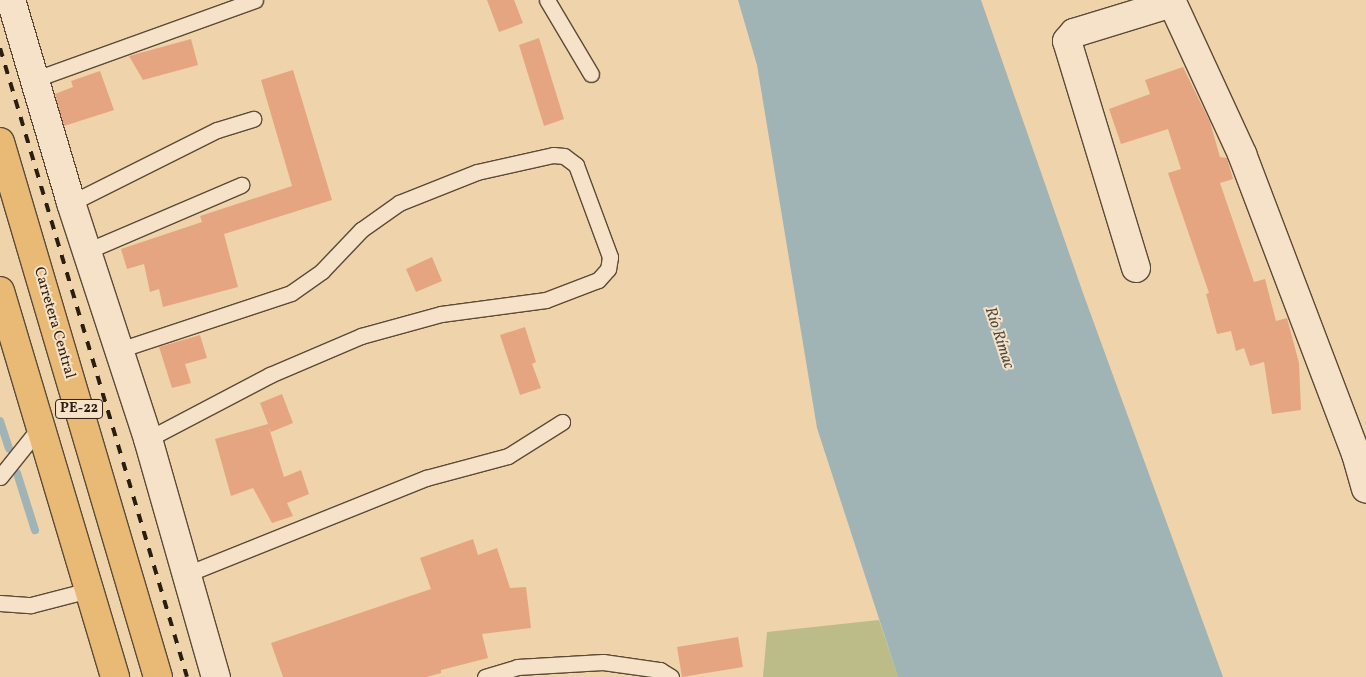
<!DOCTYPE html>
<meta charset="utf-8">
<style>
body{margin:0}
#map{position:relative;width:1366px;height:677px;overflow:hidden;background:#efd3aa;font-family:Vollkorn,serif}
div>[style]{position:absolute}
.green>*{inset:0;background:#bbbc87}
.water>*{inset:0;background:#a0b4b5}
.stream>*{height:8px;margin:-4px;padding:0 4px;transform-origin:4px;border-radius:4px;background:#a0b4b5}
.building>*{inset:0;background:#e6a581}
.roads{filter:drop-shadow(1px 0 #5c4a36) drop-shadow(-1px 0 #5c4a36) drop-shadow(0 1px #5c4a36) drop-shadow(0 -1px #5c4a36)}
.lane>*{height:15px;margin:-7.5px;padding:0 7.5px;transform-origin:7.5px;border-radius:7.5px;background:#f5e2c8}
.street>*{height:28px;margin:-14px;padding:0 14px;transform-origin:14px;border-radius:14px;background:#f5e2c8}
.highway>*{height:28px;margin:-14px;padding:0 14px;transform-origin:14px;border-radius:14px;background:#e8ba75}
.rail>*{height:4px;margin-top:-2px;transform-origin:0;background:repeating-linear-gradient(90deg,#2b1d10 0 9px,transparent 0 18px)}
span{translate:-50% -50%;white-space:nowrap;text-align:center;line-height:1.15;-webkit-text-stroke:4px #f5e2c8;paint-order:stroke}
.shield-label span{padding:1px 4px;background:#f5e2c8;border:1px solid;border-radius:4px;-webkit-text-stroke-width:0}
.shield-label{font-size:14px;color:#2b1d10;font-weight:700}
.street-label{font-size:15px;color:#2b1d10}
.water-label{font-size:16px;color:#4e4a42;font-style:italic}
</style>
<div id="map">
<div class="green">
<i style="clip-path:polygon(879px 620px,898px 677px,763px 677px,767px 632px)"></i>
</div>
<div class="water">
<i style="clip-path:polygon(738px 0,981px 0,1083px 293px,1223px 677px,898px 677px,817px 428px,757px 65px)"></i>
</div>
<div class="stream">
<i style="left:0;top:421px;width:29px;rotate:72deg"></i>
<i style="left:17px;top:473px;width:60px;rotate:72.5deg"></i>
</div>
<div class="building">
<i style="clip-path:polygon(487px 0,514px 0,523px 23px,499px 32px)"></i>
<i style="clip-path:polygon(539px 38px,564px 119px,544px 126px,519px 45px)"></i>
<i style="clip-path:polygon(191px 39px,198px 65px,143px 80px,129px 56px)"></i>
<i style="clip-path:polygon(1183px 67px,1210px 122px,1220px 157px,1227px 158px,1233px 179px,1220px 183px,1254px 282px,1265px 279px,1276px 321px,1287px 318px,1299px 363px,1301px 410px,1272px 414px,1264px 362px,1250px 366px,1244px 348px,1236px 351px,1231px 331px,1217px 334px,1206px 294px,1209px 293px,1168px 173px,1181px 169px,1168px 129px,1121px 144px,1109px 109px,1150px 94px,1145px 80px)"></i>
<i style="clip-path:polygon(293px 70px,332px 200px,224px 234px,238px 287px,163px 307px,159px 289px,150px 292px,144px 264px,127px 269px,121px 249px,202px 222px,200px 216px,292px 186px,261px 80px)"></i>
<i style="clip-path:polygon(100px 71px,114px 110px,64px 126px,55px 94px,73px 87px,71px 81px)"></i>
<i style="clip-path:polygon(432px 257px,442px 281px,416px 292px,406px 269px)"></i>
<i style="clip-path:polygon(525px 327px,536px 362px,532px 364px,541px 388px,520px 395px,500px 335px)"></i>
<i style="clip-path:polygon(200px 335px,207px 358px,185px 364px,191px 383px,172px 388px,159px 347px)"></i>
<i style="clip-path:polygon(282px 394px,293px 423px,271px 432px,269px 428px,284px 477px,301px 470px,309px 494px,287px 503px,293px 516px,272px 523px,253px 488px,231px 496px,215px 439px,268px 424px,260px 403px)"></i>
<i style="clip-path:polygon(473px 539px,478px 555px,497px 548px,510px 588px,526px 587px,531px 628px,482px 634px,488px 658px,441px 670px,441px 673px,426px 677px,283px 677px,271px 643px,431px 589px,420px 558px)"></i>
<i style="clip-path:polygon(738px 637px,743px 667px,682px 677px,677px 647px)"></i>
</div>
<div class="roads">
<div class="lane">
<i style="left:547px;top:0;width:86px;rotate:59.3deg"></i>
<i style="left:33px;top:80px;width:236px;rotate:-19.8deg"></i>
<i style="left:71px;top:203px;width:163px;rotate:-26.6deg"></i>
<i style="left:217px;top:130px;width:38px;rotate:-17deg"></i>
<i style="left:87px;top:251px;width:168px;rotate:-23.2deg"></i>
<i style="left:119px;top:350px;width:181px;rotate:-18.3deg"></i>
<i style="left:291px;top:293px;width:38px;rotate:-35deg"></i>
<i style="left:322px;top:271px;width:57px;rotate:-46.4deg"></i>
<i style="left:361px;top:230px;width:47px;rotate:-35.4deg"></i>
<i style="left:399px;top:203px;width:84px;rotate:-21.7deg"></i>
<i style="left:477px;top:172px;width:78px;rotate:-12.6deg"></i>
<i style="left:553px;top:155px;width:11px;rotate:5deg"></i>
<i style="left:564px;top:156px;width:15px;rotate:37deg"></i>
<i style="left:576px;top:165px;width:98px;rotate:69.7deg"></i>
<i style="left:610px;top:257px;width:12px;rotate:99deg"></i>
<i style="left:608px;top:269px;width:15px;rotate:132deg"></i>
<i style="left:598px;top:280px;width:56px;rotate:159deg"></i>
<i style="left:546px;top:300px;width:106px;rotate:172.4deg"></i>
<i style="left:441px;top:314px;width:83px;rotate:164.6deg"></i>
<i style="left:361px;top:336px;width:99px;rotate:156.8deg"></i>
<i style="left:270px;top:375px;width:138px;rotate:152.3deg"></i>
<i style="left:0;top:477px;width:64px;rotate:-51.3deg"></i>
<i style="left:187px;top:574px;width:258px;rotate:-21.9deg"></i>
<i style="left:426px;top:478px;width:85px;rotate:-15deg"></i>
<i style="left:508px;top:456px;width:64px;rotate:-32.2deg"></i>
<i style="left:0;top:603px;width:31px;rotate:4deg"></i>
<i style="left:31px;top:605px;width:60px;rotate:-14.5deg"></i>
<i style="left:485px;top:677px;width:34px;rotate:-17deg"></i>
<i style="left:517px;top:667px;width:86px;rotate:-3.3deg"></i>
<i style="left:603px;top:662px;width:58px;rotate:8deg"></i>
<i style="left:660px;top:670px;width:13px;rotate:32deg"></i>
</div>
<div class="street">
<i style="left:11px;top:0;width:212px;rotate:73.5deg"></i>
<i style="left:71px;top:203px;width:248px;rotate:71.9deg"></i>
<i style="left:148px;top:439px;width:248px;rotate:74.1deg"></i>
<i style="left:1171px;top:0;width:170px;rotate:65.2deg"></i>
<i style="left:1242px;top:154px;width:321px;rotate:69.2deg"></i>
<i style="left:1356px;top:454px;width:36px;rotate:74deg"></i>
<i style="left:1136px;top:268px;width:237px;rotate:-106.9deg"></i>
<i style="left:1067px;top:41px;width:11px;rotate:-49deg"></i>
<i style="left:1074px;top:33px;width:102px;rotate:-17deg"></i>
</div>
<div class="highway">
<i style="left:0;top:142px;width:558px;rotate:73.55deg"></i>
<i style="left:0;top:291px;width:403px;rotate:73.4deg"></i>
</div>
</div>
<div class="rail">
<i style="left:0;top:48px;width:656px;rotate:73.44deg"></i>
</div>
<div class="shield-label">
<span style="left:79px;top:409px">PE-22</span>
</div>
<div class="street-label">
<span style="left:54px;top:323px;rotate:74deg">Carretera Central</span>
</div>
<div class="water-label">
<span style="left:999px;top:338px;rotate:72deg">Río Rímac</span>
</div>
</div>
